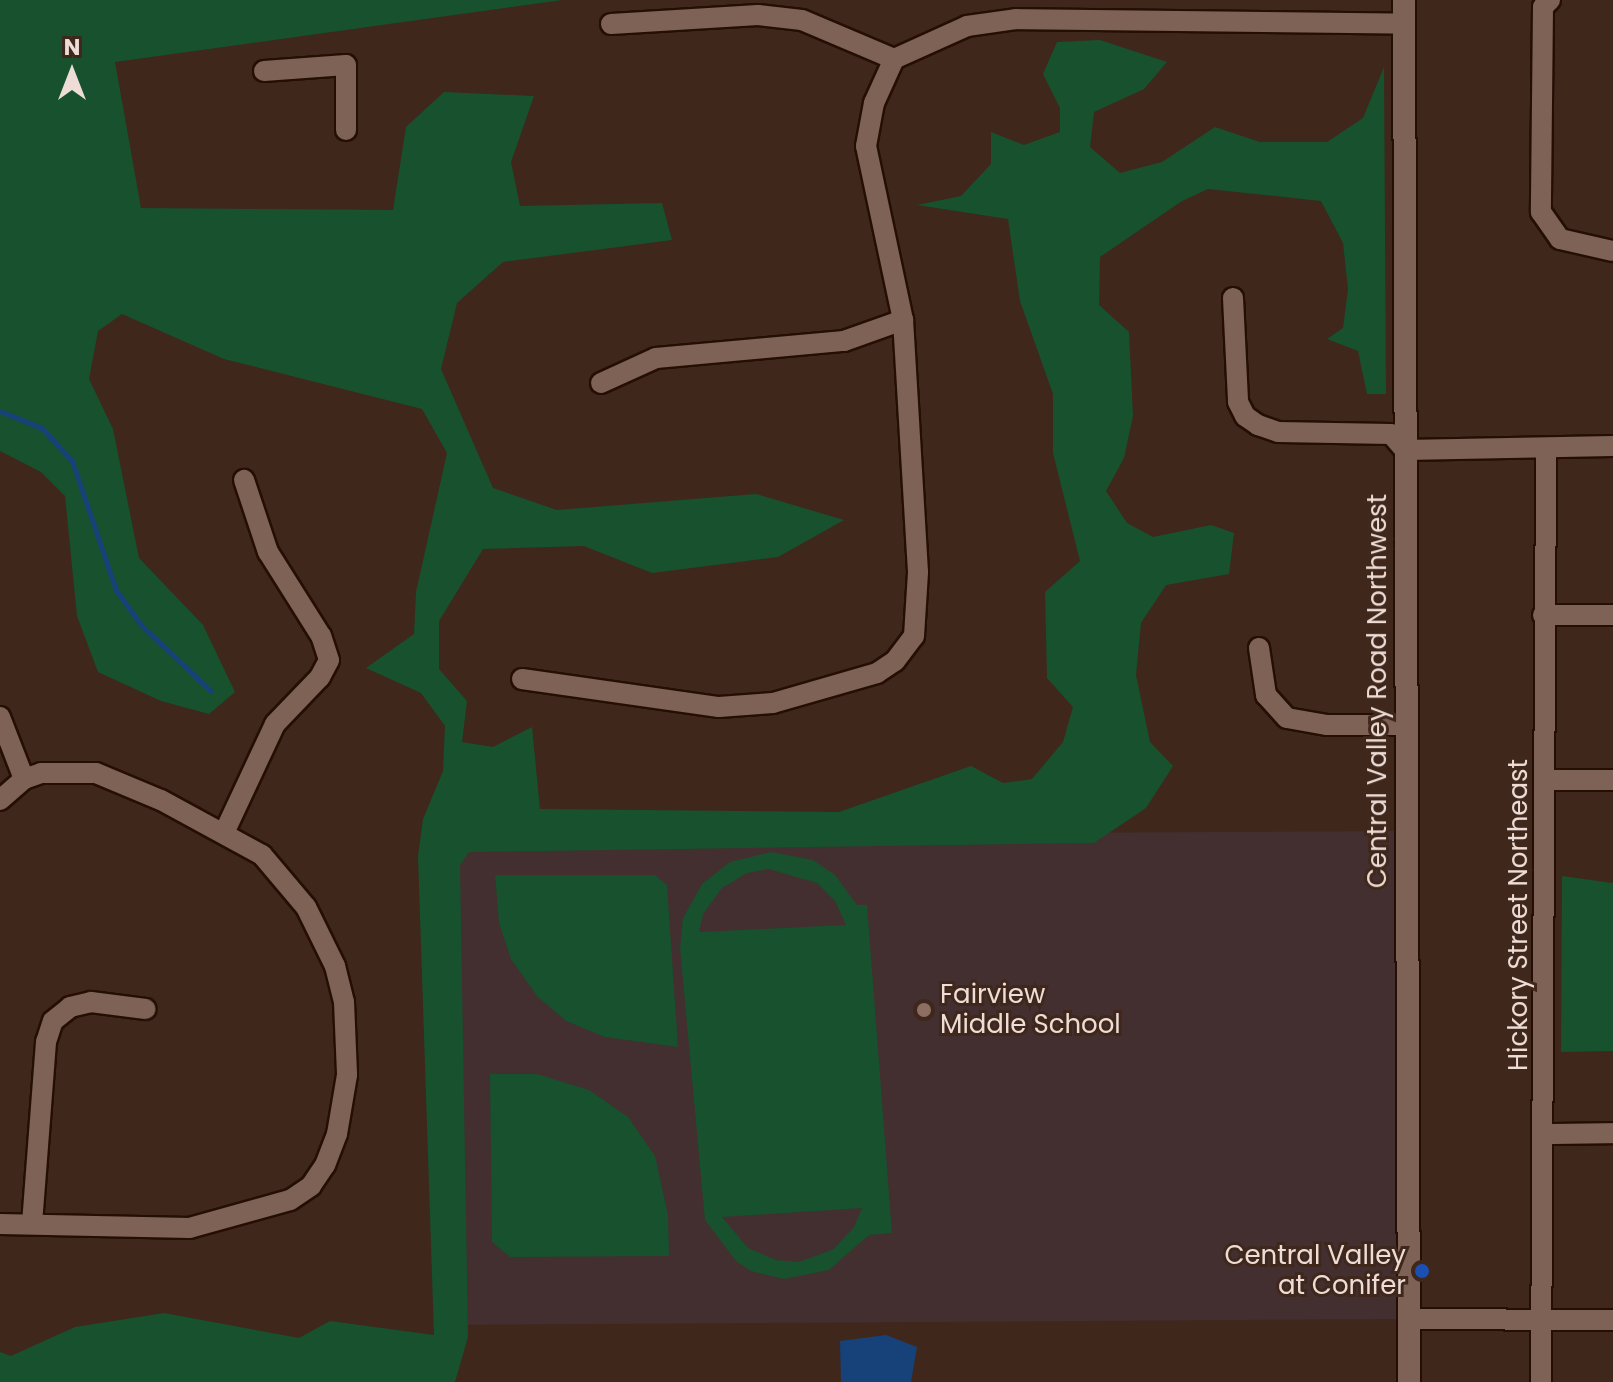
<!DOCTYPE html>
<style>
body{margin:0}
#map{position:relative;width:1613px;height:1382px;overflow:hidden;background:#3f271c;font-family:Poppins,sans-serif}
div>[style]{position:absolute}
.education>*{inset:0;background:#432f2f}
.green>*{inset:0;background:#17512e}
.water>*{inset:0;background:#164279}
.stream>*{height:5px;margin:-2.5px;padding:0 2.5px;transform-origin:2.5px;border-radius:2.5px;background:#164279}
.roads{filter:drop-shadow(2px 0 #250f05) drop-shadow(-2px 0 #250f05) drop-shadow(0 2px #250f05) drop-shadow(0 -2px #250f05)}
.minor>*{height:20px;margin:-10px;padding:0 10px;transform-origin:10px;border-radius:10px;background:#7e6256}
.secondary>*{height:22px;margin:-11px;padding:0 11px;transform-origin:11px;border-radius:11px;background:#7e6256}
.dots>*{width:22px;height:22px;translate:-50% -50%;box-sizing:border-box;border:4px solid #3f271c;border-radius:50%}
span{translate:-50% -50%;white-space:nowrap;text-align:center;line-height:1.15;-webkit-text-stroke:6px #3f271c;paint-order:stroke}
.street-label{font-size:26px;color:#eeddd6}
.poi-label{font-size:26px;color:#eeddd6}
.left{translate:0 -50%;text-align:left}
.right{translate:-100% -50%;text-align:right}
.north{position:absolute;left:32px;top:32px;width:80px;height:80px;-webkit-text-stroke:6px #3f271c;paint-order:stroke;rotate:0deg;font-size:22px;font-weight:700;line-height:32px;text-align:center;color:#eeddd6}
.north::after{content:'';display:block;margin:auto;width:28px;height:36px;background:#eeddd6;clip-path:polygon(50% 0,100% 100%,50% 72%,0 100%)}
</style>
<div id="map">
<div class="education">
<i style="clip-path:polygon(1406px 831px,1408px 1319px,443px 1325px,442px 836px)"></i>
</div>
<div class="green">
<i style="clip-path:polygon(0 0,562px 0,115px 62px,141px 208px,393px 210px,406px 127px,444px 92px,534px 96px,511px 162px,520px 206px,662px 203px,672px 240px,503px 262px,457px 303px,441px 369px,493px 488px,557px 510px,756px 494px,844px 520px,778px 557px,652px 573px,584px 546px,483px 549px,439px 621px,439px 669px,467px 701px,462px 742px,493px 747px,532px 727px,540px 809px,839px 812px,971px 766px,1003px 783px,1032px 779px,1063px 742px,1073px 707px,1047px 678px,1045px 592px,1080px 561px,1053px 453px,1053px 394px,1020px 301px,1008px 219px,917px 205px,961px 196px,991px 164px,991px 132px,1024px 145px,1060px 132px,1060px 108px,1043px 74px,1057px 42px,1100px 40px,1167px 62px,1144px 89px,1094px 112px,1090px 147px,1120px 173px,1162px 162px,1215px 127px,1260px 142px,1327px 142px,1363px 118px,1384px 67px,1386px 394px,1367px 394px,1358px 351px,1327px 339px,1343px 328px,1348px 289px,1343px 243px,1321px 201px,1208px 189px,1182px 201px,1100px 257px,1099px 305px,1129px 332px,1133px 416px,1124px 458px,1106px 491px,1127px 523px,1153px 537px,1211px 525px,1234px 533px,1229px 574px,1166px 585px,1141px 623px,1136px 675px,1150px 742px,1173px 766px,1146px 808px,1094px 843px,469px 852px,460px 865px,468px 1337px,455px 1382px,0 1382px,0 1352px,11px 1356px,75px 1327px,164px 1313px,299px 1338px,330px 1321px,434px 1335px,418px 856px,423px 819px,443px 771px,445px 726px,421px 693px,366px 668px,414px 634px,416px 592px,447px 453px,422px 409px,224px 359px,122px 314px,98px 331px,89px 379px,113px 429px,139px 558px,203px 625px,235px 692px,209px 714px,161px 701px,98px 672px,77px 616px,65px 496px,41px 472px,0 451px)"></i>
<i style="clip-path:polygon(evenodd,771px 852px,813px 860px,835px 875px,857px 905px,867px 905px,892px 1233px,869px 1235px,829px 1270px,784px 1279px,751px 1271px,736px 1261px,705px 1220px,680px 948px,683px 918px,702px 884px,730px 862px,771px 852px,769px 869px,817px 883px,835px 901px,846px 925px,699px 932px,703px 914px,722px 888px,747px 873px,769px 869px,771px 852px,862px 1208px,854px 1227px,834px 1249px,799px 1262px,776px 1260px,748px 1248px,722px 1217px,862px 1208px)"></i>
<i style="clip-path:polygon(495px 875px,655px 875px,667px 885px,678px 1047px,605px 1037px,566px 1021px,537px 996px,511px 959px,499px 923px)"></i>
<i style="clip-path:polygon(1562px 876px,1613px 883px,1613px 1051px,1561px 1052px)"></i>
<i style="clip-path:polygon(490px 1074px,537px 1074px,589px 1090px,628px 1117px,655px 1156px,668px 1215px,669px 1256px,510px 1257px,492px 1242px)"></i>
</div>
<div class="water">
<i style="clip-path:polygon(886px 1335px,917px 1347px,911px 1382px,841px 1382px,840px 1341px)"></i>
</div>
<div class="stream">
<i style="left:0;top:411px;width:45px;rotate:22deg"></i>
<i style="left:42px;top:428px;width:45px;rotate:47.7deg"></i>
<i style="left:72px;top:461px;width:136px;rotate:71.2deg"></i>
<i style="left:116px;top:590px;width:43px;rotate:54.5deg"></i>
<i style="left:141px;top:625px;width:96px;rotate:43.3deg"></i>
</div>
<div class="roads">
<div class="minor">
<i style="left:1550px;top:0;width:10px;rotate:135deg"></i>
<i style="left:1543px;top:7px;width:205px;rotate:90.6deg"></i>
<i style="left:1541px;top:212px;width:33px;rotate:55deg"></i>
<i style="left:1560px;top:239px;width:54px;rotate:12.8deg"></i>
<i style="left:611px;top:24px;width:147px;rotate:-3.5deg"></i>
<i style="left:758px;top:15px;width:44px;rotate:6.5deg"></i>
<i style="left:802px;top:20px;width:100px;rotate:23deg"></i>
<i style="left:264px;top:71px;width:82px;rotate:-4.2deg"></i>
<i style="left:346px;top:65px;width:65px;rotate:90deg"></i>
<i style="left:1233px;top:298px;width:104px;rotate:87.2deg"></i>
<i style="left:1238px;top:402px;width:16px;rotate:63deg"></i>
<i style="left:1245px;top:416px;width:16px;rotate:35deg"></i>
<i style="left:1258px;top:425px;width:21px;rotate:19deg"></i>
<i style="left:1278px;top:432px;width:113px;rotate:1deg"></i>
<i style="left:1391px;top:434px;width:21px;rotate:49deg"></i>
<i style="left:1405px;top:450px;width:208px;rotate:-1.1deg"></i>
<i style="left:601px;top:383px;width:60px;rotate:-24.4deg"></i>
<i style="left:656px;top:358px;width:189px;rotate:-5.2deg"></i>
<i style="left:844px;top:341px;width:63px;rotate:-19.6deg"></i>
<i style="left:1543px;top:615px;width:70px"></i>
<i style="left:1259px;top:648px;width:48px;rotate:81.5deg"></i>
<i style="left:1266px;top:695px;width:31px;rotate:48deg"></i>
<i style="left:1287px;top:718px;width:41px;rotate:9.9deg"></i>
<i style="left:1327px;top:725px;width:80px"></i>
<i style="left:522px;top:679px;width:199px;rotate:8.1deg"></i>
<i style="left:719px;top:707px;width:54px;rotate:-4.2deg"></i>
<i style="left:773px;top:703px;width:108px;rotate:-16.1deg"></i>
<i style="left:877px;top:673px;width:22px;rotate:-34deg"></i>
<i style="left:895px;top:661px;width:31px;rotate:-53deg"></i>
<i style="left:914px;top:636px;width:64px;rotate:-86.4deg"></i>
<i style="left:918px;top:572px;width:252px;rotate:-93.4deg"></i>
<i style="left:903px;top:320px;width:178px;rotate:-102deg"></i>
<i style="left:866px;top:146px;width:44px;rotate:-79.5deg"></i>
<i style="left:874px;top:103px;width:48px;rotate:-65.6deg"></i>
<i style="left:894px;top:59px;width:80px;rotate:-24.3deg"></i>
<i style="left:967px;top:26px;width:49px;rotate:-8.1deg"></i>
<i style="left:1016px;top:19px;width:388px;rotate:0.7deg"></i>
<i style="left:0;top:717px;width:66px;rotate:68.8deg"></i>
<i style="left:1545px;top:780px;width:68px"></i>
<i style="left:0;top:800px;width:32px;rotate:-41deg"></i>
<i style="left:24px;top:779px;width:18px;rotate:-19deg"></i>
<i style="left:41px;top:773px;width:55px"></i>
<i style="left:96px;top:773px;width:70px;rotate:22.6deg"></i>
<i style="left:161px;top:800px;width:115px;rotate:28.6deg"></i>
<i style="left:262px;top:855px;width:68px;rotate:49.8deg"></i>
<i style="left:306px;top:907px;width:66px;rotate:63.8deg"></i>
<i style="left:335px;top:966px;width:37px;rotate:76deg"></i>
<i style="left:344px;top:1002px;width:73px;rotate:87.6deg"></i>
<i style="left:347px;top:1075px;width:60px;rotate:99.6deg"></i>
<i style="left:337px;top:1134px;width:33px;rotate:111deg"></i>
<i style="left:325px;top:1165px;width:25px;rotate:124deg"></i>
<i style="left:311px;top:1186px;width:25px;rotate:146deg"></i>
<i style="left:290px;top:1200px;width:104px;rotate:164.4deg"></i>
<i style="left:190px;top:1228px;width:190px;rotate:-178.8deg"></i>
<i style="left:224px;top:833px;width:120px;rotate:-64.9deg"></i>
<i style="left:275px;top:724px;width:65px;rotate:-46.2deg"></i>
<i style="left:320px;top:677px;width:19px;rotate:-62deg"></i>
<i style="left:329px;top:660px;width:25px;rotate:-108deg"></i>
<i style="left:321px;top:636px;width:99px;rotate:-122.2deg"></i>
<i style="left:268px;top:552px;width:76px;rotate:-108.4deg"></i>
<i style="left:1545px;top:1134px;width:68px;rotate:-0.8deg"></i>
<i style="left:32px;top:1224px;width:183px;rotate:-85.6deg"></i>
<i style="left:46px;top:1042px;width:22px;rotate:-72deg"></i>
<i style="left:53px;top:1021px;width:22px;rotate:-39deg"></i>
<i style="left:70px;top:1007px;width:22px;rotate:-13deg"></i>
<i style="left:91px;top:1002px;width:55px;rotate:7.3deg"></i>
<i style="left:1408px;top:1319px;width:205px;rotate:0.3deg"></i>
<i style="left:1541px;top:1382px;width:934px;rotate:-89.69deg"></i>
</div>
<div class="secondary">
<i style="left:1404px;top:0;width:1382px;rotate:89.79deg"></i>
</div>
</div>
<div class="dots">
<i style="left:924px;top:1010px;background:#8d6e63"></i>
<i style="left:1422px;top:1271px;background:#1a4fb4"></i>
</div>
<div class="street-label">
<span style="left:1378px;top:691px;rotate:-90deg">Central Valley Road Northwest</span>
<span style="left:1519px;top:915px;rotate:-90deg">Hickory Street Northeast</span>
</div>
<div class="poi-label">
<span class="left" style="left:940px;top:1010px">Fairview<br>Middle School</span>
<span class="right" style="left:1406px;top:1271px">Central Valley<br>at Conifer</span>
</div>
<div class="north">N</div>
</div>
